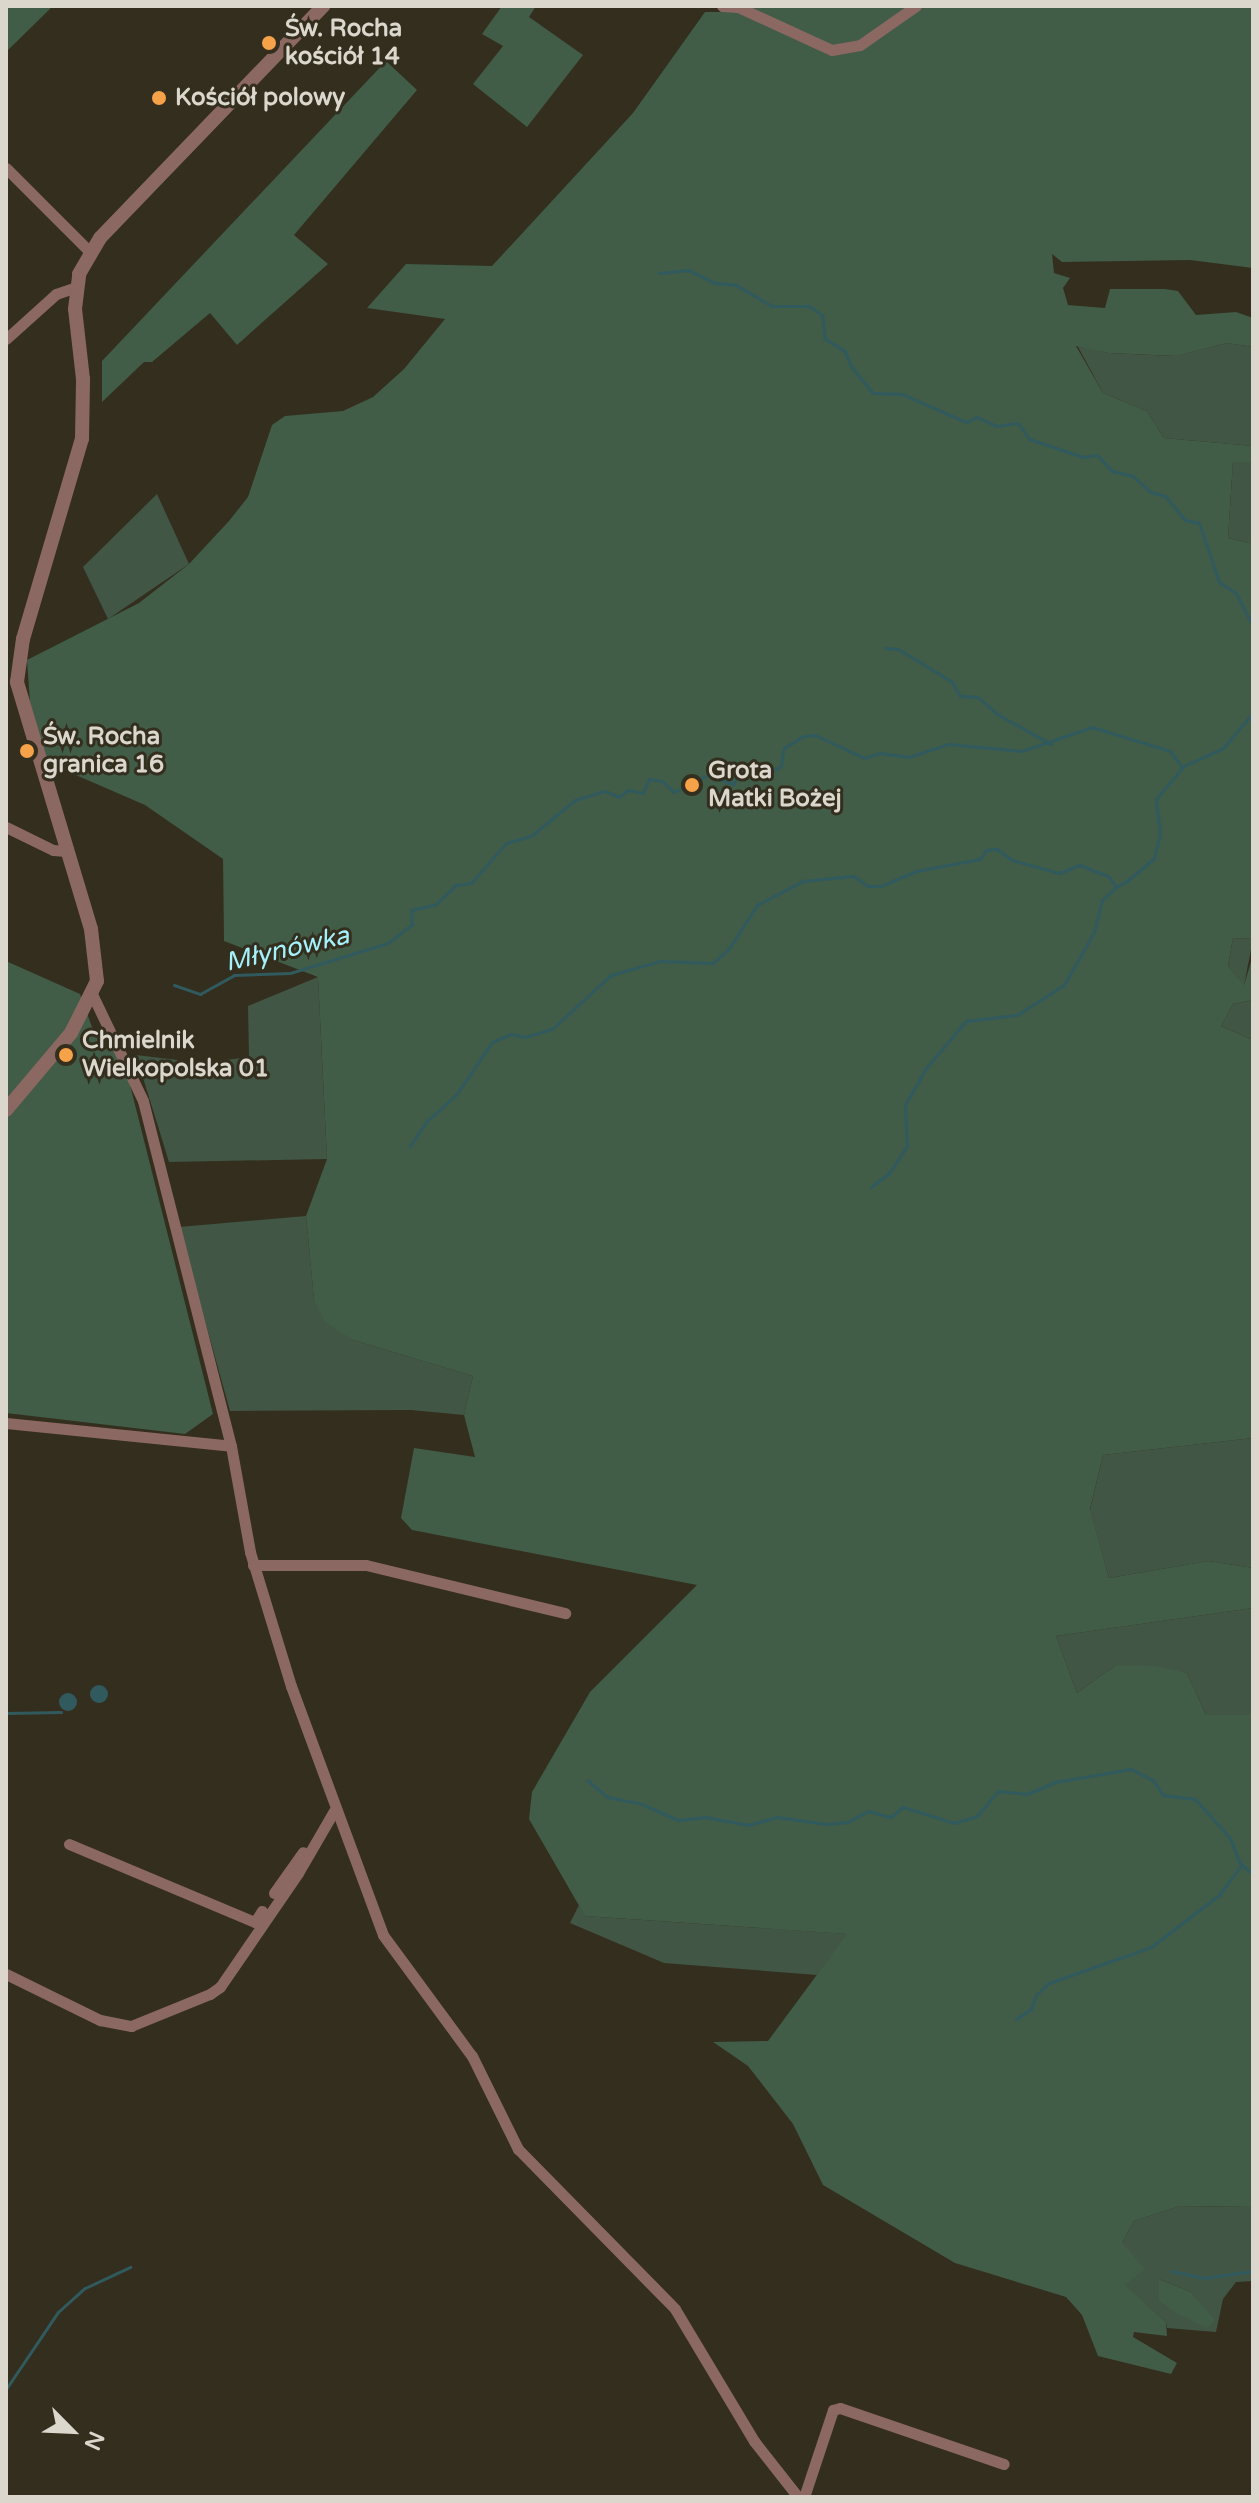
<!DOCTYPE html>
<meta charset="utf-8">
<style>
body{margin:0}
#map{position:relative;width:1259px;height:2503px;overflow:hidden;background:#332e1d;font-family:"Varela Round",sans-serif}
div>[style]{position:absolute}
.green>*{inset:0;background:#425646}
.forest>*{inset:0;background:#415c47}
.water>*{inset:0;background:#315a5f}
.round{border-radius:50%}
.stream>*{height:3px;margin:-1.5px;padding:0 1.5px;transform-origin:1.5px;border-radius:1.5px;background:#315a5f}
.minor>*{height:11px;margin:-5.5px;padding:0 5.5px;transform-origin:5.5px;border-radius:5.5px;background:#8c6862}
.tertiary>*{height:14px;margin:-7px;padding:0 7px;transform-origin:7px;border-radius:7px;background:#8c6862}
.dots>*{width:22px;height:22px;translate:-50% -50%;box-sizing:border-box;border:4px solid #332e1d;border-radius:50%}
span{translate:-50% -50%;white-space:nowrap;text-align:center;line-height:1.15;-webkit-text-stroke:6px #332e1d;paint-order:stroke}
.poi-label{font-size:24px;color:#dbd7cd;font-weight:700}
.left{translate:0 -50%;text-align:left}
.water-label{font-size:26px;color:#a4f1fc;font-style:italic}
.frame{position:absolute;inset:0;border:8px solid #dbd7cd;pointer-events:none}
.north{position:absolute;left:32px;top:2391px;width:80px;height:80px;-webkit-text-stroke:6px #332e1d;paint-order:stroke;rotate:114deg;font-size:22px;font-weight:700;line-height:32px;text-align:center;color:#dbd7cd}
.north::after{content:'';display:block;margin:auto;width:28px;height:36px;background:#dbd7cd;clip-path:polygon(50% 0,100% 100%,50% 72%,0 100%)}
</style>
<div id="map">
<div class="green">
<i style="clip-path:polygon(1227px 343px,1253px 347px,1253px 446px,1164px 438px,1147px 411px,1103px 393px,1077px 345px,1109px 353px,1175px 356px)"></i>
<i style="clip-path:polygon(1233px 462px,1253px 462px,1253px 544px,1228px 538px)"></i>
<i style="clip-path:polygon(157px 494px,189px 564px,108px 619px,83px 567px)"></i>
<i style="clip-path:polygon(1233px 938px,1253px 939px,1244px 986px,1228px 966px)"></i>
<i style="clip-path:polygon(318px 977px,327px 1159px,169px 1162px,136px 1055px,203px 1063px,249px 1057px,248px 1006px)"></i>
<i style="clip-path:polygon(1253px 1000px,1253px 1040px,1221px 1026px,1233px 1004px)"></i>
<i style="clip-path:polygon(306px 1216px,314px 1300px,353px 1340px,473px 1376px,464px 1415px,411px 1410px,230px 1411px,179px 1227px)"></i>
<i style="clip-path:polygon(1253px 1438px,1253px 1568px,1208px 1561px,1109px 1578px,1090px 1510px,1103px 1455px)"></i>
<i style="clip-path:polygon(1253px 1608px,1253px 1715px,1206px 1715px,1187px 1673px,1116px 1665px,1077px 1693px,1056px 1636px)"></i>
<i style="clip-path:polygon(579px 1905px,585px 1916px,848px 1934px,817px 1975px,664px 1963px,570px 1923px)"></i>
<i style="clip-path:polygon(evenodd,1180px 2206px,1253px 2207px,1253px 2281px,1236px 2282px,1223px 2299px,1216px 2332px,1167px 2328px,1166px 2322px,1124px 2285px,1122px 2243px,1134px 2221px,1180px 2206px,1159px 2279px,1191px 2292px,1214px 2320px,1159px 2279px)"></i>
</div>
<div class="forest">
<i style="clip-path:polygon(6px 6px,53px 6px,6px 52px)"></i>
<i style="clip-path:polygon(502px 6px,536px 6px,529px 17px,583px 55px,527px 127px,473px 84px,503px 46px,482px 34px)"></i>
<i style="clip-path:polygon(723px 6px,1253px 6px,1253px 268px,1190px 260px,1062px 262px,1052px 254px,1054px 273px,1070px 278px,1063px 288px,1068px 305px,1105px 308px,1110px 289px,1165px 289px,1178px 291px,1196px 315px,1236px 312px,1253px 318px,1253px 347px,1227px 343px,1176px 356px,1109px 353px,1076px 346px,1103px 393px,1147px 411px,1164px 438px,1253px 446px,1253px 462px,1233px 462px,1228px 538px,1253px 544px,1253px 939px,1233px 938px,1228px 966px,1244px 985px,1253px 955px,1253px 1000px,1233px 1004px,1221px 1026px,1253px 1040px,1253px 1438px,1103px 1455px,1090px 1509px,1109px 1578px,1208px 1561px,1253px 1568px,1253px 1608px,1056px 1636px,1077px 1693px,1116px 1665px,1155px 1666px,1187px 1673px,1206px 1715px,1253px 1715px,1253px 2207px,1180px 2206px,1134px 2221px,1122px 2243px,1145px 2269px,1125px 2285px,1166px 2322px,1167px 2336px,1134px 2332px,1133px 2337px,1177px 2363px,1171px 2374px,1098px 2356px,1082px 2315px,1066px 2297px,955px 2263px,823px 2185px,793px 2124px,748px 2066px,713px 2042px,768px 2041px,847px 1934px,585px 1916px,529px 1819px,532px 1792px,590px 1692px,697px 1585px,412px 1530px,401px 1518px,414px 1448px,475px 1457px,464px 1415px,473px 1376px,353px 1340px,325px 1322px,314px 1300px,306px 1216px,327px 1159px,318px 977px,224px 941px,223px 859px,145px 805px,48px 763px,30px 702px,27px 660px,139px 603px,189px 564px,229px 521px,248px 497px,272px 425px,285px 416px,343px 411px,373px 397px,404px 369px,445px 319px,367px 308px,406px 264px,492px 266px,633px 113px,705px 12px,720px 12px)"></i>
<i style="clip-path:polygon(386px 61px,417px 90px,294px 235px,328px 264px,237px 345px,210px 313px,152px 362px,144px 362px,102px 402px,102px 361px)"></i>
<i style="clip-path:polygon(6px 961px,80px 994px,92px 1027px,112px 1041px,127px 1073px,213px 1414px,185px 1434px,6px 1413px)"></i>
<i style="clip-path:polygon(1159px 2279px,1191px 2292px,1215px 2320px,1207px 2328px,1173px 2311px,1159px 2300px)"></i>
</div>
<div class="water">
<i class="round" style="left:90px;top:1685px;width:18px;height:18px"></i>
<i class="round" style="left:59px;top:1693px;width:18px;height:18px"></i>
</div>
<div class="stream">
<i style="left:659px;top:273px;width:29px;rotate:-6deg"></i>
<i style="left:688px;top:270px;width:30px;rotate:26deg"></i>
<i style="left:715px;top:283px;width:21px;rotate:5deg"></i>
<i style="left:736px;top:285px;width:42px;rotate:30.3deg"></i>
<i style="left:772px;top:306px;width:37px"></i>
<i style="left:809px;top:306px;width:16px;rotate:35deg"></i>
<i style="left:822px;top:315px;width:24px;rotate:83deg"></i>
<i style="left:825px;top:339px;width:23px;rotate:31deg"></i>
<i style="left:845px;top:351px;width:15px;rotate:70deg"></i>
<i style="left:850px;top:365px;width:36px;rotate:51deg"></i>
<i style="left:873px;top:393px;width:29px;rotate:2deg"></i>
<i style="left:902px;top:394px;width:70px;rotate:23.6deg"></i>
<i style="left:966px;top:422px;width:12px;rotate:-24deg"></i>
<i style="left:977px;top:417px;width:21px;rotate:25deg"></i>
<i style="left:996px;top:426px;width:22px;rotate:-8deg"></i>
<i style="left:1018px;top:423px;width:19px;rotate:55deg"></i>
<i style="left:1029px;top:439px;width:57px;rotate:18.4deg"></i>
<i style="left:1083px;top:457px;width:14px;rotate:-8deg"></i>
<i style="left:1097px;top:455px;width:22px;rotate:47deg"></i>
<i style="left:1112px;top:471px;width:22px;rotate:13deg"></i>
<i style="left:1133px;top:476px;width:24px;rotate:42deg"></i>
<i style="left:1151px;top:492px;width:15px;rotate:16deg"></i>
<i style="left:1165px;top:496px;width:31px;rotate:50deg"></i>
<i style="left:1185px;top:520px;width:14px;rotate:12deg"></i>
<i style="left:1199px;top:523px;width:62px;rotate:71.3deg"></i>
<i style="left:1219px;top:582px;width:20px;rotate:33deg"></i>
<i style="left:1236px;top:593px;width:38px;rotate:63deg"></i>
<i style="left:885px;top:648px;width:13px;rotate:4deg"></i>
<i style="left:898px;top:649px;width:63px;rotate:31.4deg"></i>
<i style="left:952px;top:682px;width:16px;rotate:60deg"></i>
<i style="left:960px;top:696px;width:18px;rotate:3deg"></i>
<i style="left:978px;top:697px;width:25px;rotate:42deg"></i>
<i style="left:997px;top:714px;width:62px;rotate:29.1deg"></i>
<i style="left:174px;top:985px;width:28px;rotate:19deg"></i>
<i style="left:200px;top:994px;width:39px;rotate:-29deg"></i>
<i style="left:234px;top:975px;width:56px;rotate:-2deg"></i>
<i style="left:290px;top:973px;width:102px;rotate:-17deg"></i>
<i style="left:388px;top:943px;width:31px;rotate:-38deg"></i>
<i style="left:412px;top:924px;width:14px;rotate:-94deg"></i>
<i style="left:411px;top:910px;width:26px;rotate:-13deg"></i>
<i style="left:436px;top:904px;width:28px;rotate:-44deg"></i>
<i style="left:456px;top:885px;width:15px;rotate:-8deg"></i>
<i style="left:471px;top:883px;width:53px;rotate:-48.8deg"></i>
<i style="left:506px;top:843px;width:26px;rotate:-16deg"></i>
<i style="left:531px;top:836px;width:57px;rotate:-39.3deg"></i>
<i style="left:575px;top:800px;width:31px;rotate:-17deg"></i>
<i style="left:605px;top:791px;width:15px;rotate:23deg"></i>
<i style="left:619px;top:797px;width:11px;rotate:-38deg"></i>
<i style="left:628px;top:790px;width:15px;rotate:11deg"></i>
<i style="left:643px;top:793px;width:15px;rotate:-67deg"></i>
<i style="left:649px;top:779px;width:13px;rotate:9deg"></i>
<i style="left:662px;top:781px;width:16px;rotate:43deg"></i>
<i style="left:674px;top:792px;width:38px;rotate:-27deg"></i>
<i style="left:708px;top:775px;width:27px;rotate:20deg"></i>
<i style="left:733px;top:784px;width:24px;rotate:-54deg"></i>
<i style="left:747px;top:765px;width:12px;rotate:-5deg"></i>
<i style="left:759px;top:764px;width:13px;rotate:51deg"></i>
<i style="left:767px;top:774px;width:16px;rotate:-30deg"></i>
<i style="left:781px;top:766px;width:18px;rotate:-81deg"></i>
<i style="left:784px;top:748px;width:22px;rotate:-32deg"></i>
<i style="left:803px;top:736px;width:12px;rotate:-5deg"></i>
<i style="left:815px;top:735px;width:54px;rotate:25.1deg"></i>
<i style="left:864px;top:758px;width:17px;rotate:-17deg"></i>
<i style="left:880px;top:753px;width:29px;rotate:8deg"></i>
<i style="left:909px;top:757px;width:41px;rotate:-18.4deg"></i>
<i style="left:948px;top:744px;width:74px;rotate:5.4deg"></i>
<i style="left:1022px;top:751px;width:74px;rotate:-18.9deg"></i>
<i style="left:1092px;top:727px;width:82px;rotate:17.1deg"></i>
<i style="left:1170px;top:751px;width:20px;rotate:53deg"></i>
<i style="left:1182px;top:767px;width:45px;rotate:-24.9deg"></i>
<i style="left:1223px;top:748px;width:46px;rotate:-49.4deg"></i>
<i style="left:410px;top:1146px;width:29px;rotate:-56deg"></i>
<i style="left:426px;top:1122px;width:40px;rotate:-42deg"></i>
<i style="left:456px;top:1095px;width:64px;rotate:-55.8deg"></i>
<i style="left:492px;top:1042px;width:21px;rotate:-23deg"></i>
<i style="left:511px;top:1034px;width:14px;rotate:12deg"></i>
<i style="left:525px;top:1037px;width:28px;rotate:-17deg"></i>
<i style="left:552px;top:1029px;width:80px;rotate:-42.5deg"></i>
<i style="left:611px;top:975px;width:51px;rotate:-15.9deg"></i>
<i style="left:660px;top:961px;width:53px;rotate:2.2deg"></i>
<i style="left:713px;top:963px;width:23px;rotate:-43deg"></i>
<i style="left:730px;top:947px;width:50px;rotate:-57.3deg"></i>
<i style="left:757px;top:905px;width:52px;rotate:-27.6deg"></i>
<i style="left:803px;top:881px;width:50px;rotate:-5.7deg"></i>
<i style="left:853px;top:876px;width:18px;rotate:34deg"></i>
<i style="left:868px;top:886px;width:13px"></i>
<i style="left:881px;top:886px;width:38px;rotate:-23deg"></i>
<i style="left:916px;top:871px;width:65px;rotate:-10.6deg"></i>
<i style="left:980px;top:859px;width:11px;rotate:-56deg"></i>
<i style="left:986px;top:850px;width:11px;rotate:-5deg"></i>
<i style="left:997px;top:849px;width:19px;rotate:36deg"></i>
<i style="left:1012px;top:860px;width:49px;rotate:15.5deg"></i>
<i style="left:1059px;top:873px;width:22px;rotate:-21deg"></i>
<i style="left:1080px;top:865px;width:31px;rotate:22deg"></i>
<i style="left:1109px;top:877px;width:12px;rotate:55deg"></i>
<i style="left:1116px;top:887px;width:13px;rotate:-29deg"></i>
<i style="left:1127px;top:881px;width:35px;rotate:-40deg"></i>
<i style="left:1154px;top:858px;width:25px;rotate:-76deg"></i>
<i style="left:1160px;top:834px;width:35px;rotate:-97deg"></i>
<i style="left:1156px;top:799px;width:40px;rotate:-50deg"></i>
<i style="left:871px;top:1187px;width:24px;rotate:-38deg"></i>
<i style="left:890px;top:1172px;width:31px;rotate:-57deg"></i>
<i style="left:907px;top:1146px;width:41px;rotate:-92.8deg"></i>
<i style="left:905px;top:1105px;width:43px;rotate:-60.4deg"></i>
<i style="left:926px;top:1068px;width:62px;rotate:-49.6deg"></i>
<i style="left:966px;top:1021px;width:51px;rotate:-6.7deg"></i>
<i style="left:1017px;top:1015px;width:56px;rotate:-32.6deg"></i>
<i style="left:1064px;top:985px;width:61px;rotate:-60.5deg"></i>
<i style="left:1094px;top:932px;width:33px;rotate:-76deg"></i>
<i style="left:1102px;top:900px;width:18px;rotate:-43deg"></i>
<i style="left:6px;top:1713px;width:55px;rotate:-1deg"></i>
<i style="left:587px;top:1780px;width:26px;rotate:40deg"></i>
<i style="left:607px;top:1797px;width:36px;rotate:11deg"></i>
<i style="left:642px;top:1804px;width:39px;rotate:24deg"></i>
<i style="left:678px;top:1820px;width:27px;rotate:-6deg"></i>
<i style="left:705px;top:1817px;width:44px;rotate:10.5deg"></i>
<i style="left:748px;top:1825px;width:30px;rotate:-15deg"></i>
<i style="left:777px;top:1817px;width:49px;rotate:8.1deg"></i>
<i style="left:826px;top:1824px;width:22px;rotate:-5deg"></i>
<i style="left:848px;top:1822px;width:23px;rotate:-29deg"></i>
<i style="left:868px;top:1811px;width:24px;rotate:15deg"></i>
<i style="left:891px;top:1817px;width:16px;rotate:-40deg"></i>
<i style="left:903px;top:1807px;width:53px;rotate:17.4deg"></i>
<i style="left:954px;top:1823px;width:24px;rotate:-17deg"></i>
<i style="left:977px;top:1816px;width:33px;rotate:-50deg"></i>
<i style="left:998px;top:1791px;width:29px;rotate:6deg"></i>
<i style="left:1027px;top:1794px;width:30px;rotate:-23deg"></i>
<i style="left:1055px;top:1782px;width:77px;rotate:-9.7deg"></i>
<i style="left:1131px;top:1769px;width:25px;rotate:27deg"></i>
<i style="left:1153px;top:1780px;width:18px;rotate:56deg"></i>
<i style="left:1163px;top:1795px;width:32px;rotate:7deg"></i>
<i style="left:1195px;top:1799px;width:52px;rotate:48.1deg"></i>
<i style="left:1230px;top:1838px;width:26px;rotate:69deg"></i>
<i style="left:1239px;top:1862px;width:18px;rotate:41deg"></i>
<i style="left:1016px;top:2019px;width:18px;rotate:-34deg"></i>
<i style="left:1031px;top:2009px;width:15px;rotate:-70deg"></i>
<i style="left:1036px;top:1995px;width:18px;rotate:-43deg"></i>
<i style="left:1049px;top:1983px;width:108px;rotate:-19.4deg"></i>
<i style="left:1151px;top:1947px;width:86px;rotate:-37.4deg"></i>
<i style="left:1219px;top:1895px;width:38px;rotate:-53deg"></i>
<i style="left:1171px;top:2271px;width:34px;rotate:12deg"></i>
<i style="left:1204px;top:2278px;width:49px;rotate:-8.1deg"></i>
<i style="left:6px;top:2389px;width:93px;rotate:-56deg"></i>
<i style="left:58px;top:2312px;width:36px;rotate:-42deg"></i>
<i style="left:85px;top:2288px;width:50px;rotate:-25deg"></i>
</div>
<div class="minor">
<i style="left:722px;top:6px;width:16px;rotate:4deg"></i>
<i style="left:738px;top:7px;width:103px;rotate:24.6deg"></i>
<i style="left:832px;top:50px;width:28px;rotate:-10deg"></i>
<i style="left:860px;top:45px;width:68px;rotate:-34.9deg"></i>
<i style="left:6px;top:168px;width:119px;rotate:45deg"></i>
<i style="left:6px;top:339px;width:67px;rotate:-42deg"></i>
<i style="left:56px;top:294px;width:21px;rotate:-19deg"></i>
<i style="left:6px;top:827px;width:52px;rotate:26.1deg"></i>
<i style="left:53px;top:850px;width:13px;rotate:4deg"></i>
<i style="left:93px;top:996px;width:116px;rotate:64.5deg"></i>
<i style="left:143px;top:1101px;width:356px;rotate:75.7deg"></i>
<i style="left:231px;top:1446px;width:108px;rotate:79.8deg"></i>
<i style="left:250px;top:1552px;width:140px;rotate:73deg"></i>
<i style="left:291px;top:1686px;width:265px;rotate:69.7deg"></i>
<i style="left:383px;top:1935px;width:150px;rotate:53.7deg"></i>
<i style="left:472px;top:2056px;width:104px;rotate:63.7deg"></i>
<i style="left:518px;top:2149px;width:224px;rotate:45.5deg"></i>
<i style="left:675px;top:2309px;width:154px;rotate:59.1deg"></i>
<i style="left:754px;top:2441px;width:71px;rotate:51.8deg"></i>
<i style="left:6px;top:1423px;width:226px;rotate:5.8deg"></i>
<i style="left:253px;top:1565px;width:113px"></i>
<i style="left:366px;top:1565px;width:205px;rotate:13.6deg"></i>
<i style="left:69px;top:1844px;width:202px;rotate:22.8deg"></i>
<i style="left:255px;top:1922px;width:13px;rotate:-58deg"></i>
<i style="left:274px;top:1893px;width:50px;rotate:-54.7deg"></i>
<i style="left:6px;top:1974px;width:105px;rotate:26.1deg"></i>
<i style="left:100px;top:2020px;width:32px;rotate:11deg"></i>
<i style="left:131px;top:2026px;width:85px;rotate:-22.1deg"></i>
<i style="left:210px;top:1994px;width:12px;rotate:-35deg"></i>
<i style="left:220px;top:1987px;width:138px;rotate:-55.6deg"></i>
<i style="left:298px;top:1873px;width:72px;rotate:-59.9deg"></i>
<i style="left:804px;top:2497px;width:92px;rotate:-71.6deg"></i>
<i style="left:833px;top:2410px;width:7px;rotate:-16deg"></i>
<i style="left:840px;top:2408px;width:173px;rotate:18.9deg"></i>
</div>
<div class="tertiary">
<i style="left:6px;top:1110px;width:101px;rotate:-49.8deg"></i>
<i style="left:71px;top:1033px;width:58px;rotate:-63.4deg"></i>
<i style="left:97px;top:981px;width:52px;rotate:-96.6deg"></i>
<i style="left:91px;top:929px;width:258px;rotate:-106.7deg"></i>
<i style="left:17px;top:682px;width:43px;rotate:-82.1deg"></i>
<i style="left:23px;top:639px;width:209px;rotate:-73.6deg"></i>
<i style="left:82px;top:439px;width:60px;rotate:-89deg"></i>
<i style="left:83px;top:379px;width:70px;rotate:-96.5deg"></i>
<i style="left:75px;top:309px;width:35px;rotate:-83deg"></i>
<i style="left:79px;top:274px;width:42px;rotate:-59.7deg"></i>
<i style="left:100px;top:238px;width:322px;rotate:-46.1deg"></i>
</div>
<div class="dots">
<i style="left:269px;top:43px;background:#f6a248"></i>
<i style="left:159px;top:98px;background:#f6a248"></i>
<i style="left:27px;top:751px;background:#f6a248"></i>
<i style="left:692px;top:785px;background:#f6a248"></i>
<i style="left:66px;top:1055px;background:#f6a248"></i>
</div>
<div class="poi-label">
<span class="left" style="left:285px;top:43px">Św. Rocha<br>kościół 14</span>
<span class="left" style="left:175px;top:98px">Kościół polowy</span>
<span class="left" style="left:43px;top:751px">Św. Rocha<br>granica 16</span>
<span class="left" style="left:708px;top:785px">Grota<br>Matki Bożej</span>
<span class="left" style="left:82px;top:1055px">Chmielnik<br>Wielkopolska 01</span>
</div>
<div class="water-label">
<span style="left:287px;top:949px;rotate:-13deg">Młynówka</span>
</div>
<div class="frame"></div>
<div class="north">N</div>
</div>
